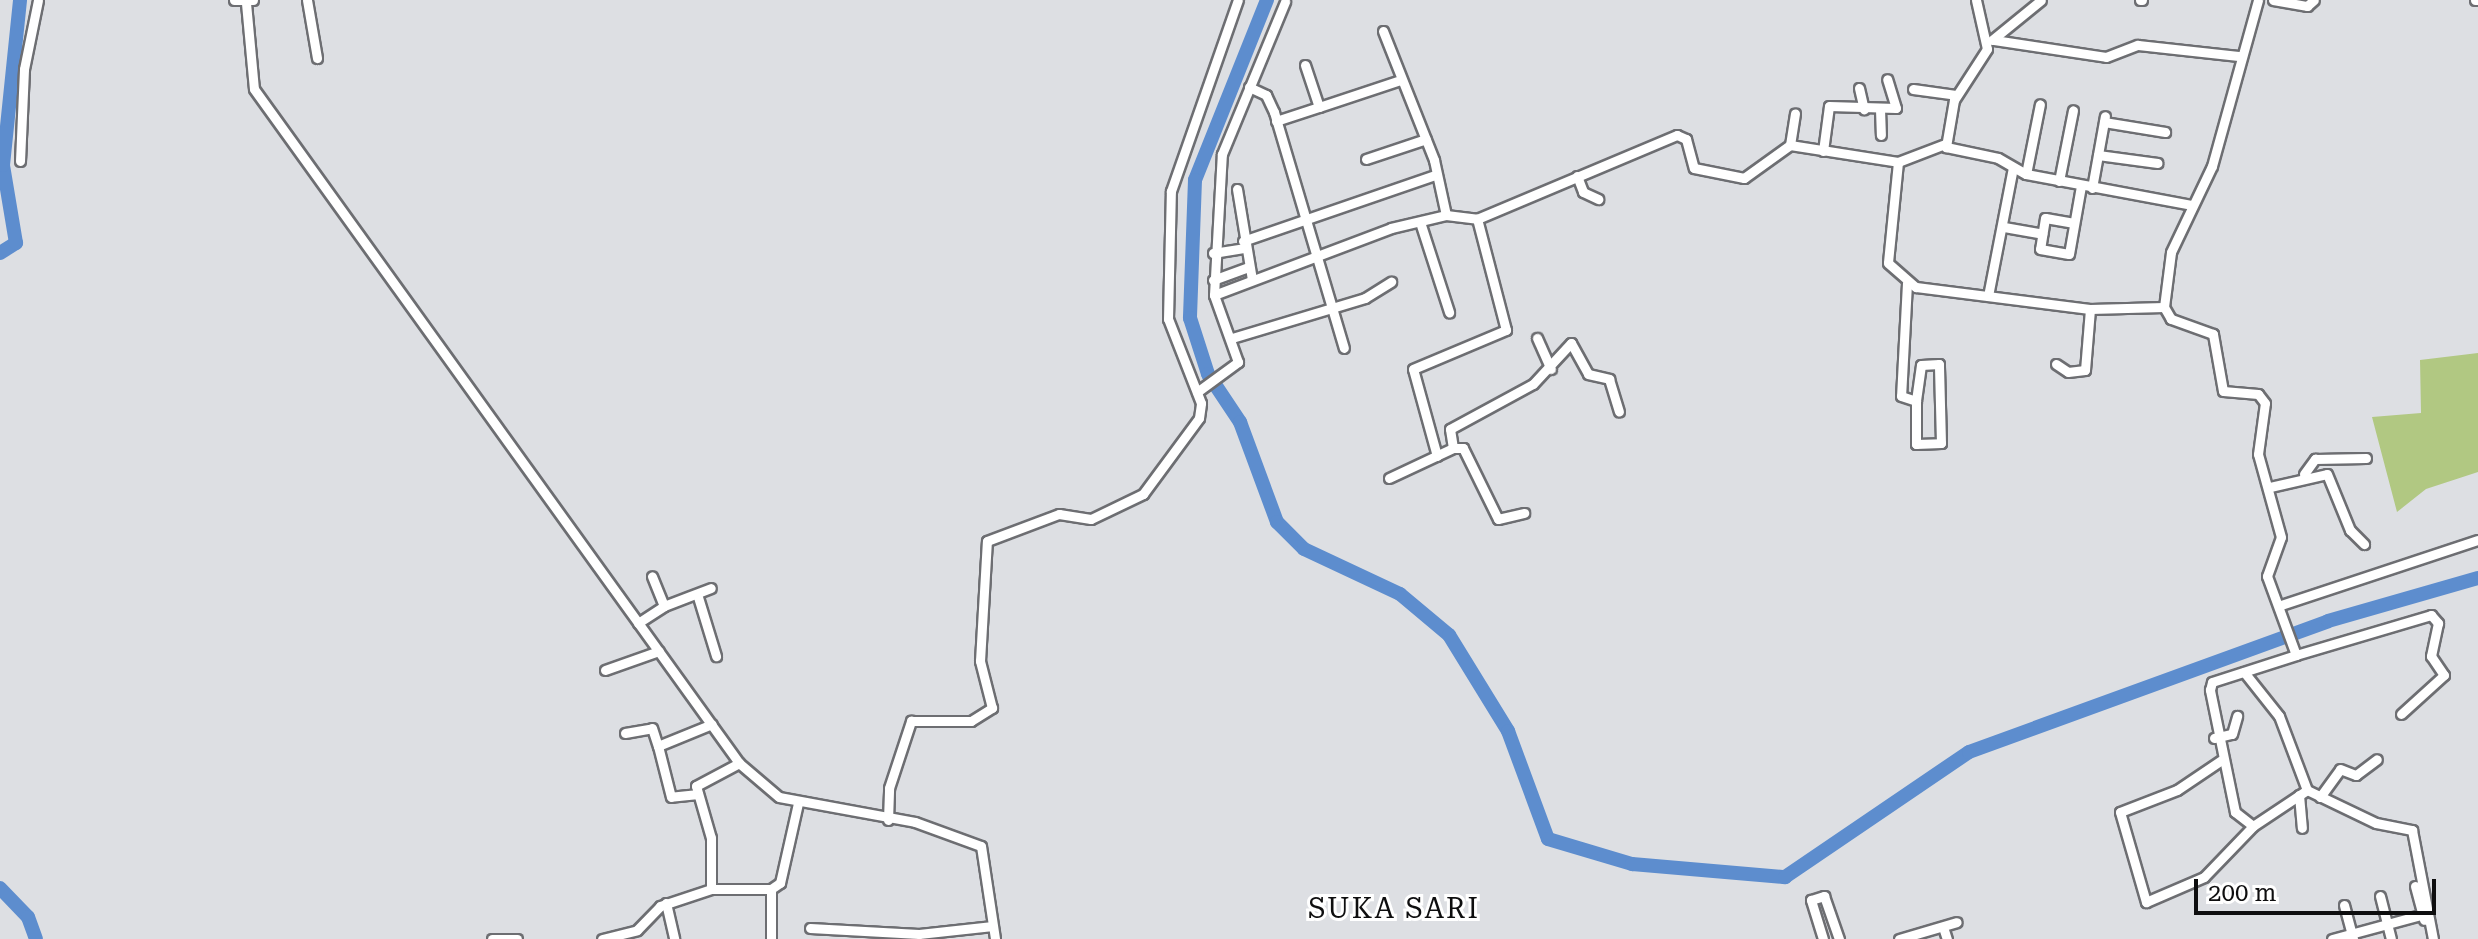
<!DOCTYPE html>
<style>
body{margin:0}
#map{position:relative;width:2478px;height:939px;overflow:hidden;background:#dddfe3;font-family:"Roboto Serif",serif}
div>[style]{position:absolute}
.green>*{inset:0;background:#b1c882}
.river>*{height:14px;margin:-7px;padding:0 7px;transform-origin:7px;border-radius:7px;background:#5d8dce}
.roads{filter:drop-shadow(2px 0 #6d6e72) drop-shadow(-2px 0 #6d6e72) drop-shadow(0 2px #6d6e72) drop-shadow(0 -2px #6d6e72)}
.minor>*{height:9px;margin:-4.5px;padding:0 4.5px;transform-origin:4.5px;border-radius:4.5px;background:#fff}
span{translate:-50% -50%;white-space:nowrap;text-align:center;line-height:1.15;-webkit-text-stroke:6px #fff;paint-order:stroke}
.quarter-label{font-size:28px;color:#0e0e0f;letter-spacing:2px}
.scale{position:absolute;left:2194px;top:879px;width:242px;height:36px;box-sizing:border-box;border:4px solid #0e0e0f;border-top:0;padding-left:10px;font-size:24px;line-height:28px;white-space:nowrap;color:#0e0e0f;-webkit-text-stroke:6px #fff;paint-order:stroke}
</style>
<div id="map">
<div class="green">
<i style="clip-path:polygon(2478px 353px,2478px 472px,2426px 489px,2397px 512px,2372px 417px,2421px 413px,2420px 360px)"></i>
</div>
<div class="river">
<i style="left:1267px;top:0;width:194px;rotate:111.8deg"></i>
<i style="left:1195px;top:180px;width:138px;rotate:92.1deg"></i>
<i style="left:1190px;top:318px;width:59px;rotate:72.2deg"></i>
<i style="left:1208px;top:374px;width:58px;rotate:56.3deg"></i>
<i style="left:1240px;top:422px;width:107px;rotate:69.7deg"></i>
<i style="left:1277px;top:522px;width:38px;rotate:45deg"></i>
<i style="left:1304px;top:549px;width:106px;rotate:25.1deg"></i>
<i style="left:1400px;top:594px;width:64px;rotate:39.9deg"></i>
<i style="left:1449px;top:635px;width:113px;rotate:58.4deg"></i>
<i style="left:1508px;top:731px;width:115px;rotate:69.7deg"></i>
<i style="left:1548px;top:839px;width:88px;rotate:16.6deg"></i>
<i style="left:1632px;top:864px;width:154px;rotate:4.9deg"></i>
<i style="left:1785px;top:877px;width:222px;rotate:-34.2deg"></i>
<i style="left:1969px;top:752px;width:382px;rotate:-20deg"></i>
<i style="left:2328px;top:621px;width:156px;rotate:-16deg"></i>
<i style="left:0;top:253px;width:19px;rotate:-32deg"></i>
<i style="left:16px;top:243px;width:79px;rotate:-99.5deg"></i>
<i style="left:3px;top:165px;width:166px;rotate:-84.1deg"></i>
<i style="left:0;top:888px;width:40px;rotate:46deg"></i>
<i style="left:28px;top:917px;width:23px;rotate:70deg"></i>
</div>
<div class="roads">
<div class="minor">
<i style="left:234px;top:0;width:19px"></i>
<i style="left:307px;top:0;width:59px;rotate:80.2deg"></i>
<i style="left:1976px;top:0;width:50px;rotate:77.3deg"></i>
<i style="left:1987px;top:49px;width:61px;rotate:122.9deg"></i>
<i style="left:1954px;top:100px;width:48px;rotate:99.7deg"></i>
<i style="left:1946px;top:147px;width:53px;rotate:11.9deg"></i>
<i style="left:1998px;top:158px;width:32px;rotate:30deg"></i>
<i style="left:2026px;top:174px;width:168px;rotate:10.6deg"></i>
<i style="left:2140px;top:0;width:2px"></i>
<i style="left:2273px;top:0;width:35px;rotate:10deg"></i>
<i style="left:2307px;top:6px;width:9px;rotate:-41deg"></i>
<i style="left:2475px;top:0;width:3px"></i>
<i style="left:246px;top:3px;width:86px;rotate:84.7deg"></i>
<i style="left:254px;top:89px;width:830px;rotate:54.26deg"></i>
<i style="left:739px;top:763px;width:52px;rotate:40.4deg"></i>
<i style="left:779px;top:797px;width:138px;rotate:10.4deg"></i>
<i style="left:915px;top:822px;width:70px;rotate:20deg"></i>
<i style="left:981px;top:846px;width:94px;rotate:81.4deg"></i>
<i style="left:1383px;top:31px;width:139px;rotate:68.4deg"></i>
<i style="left:1434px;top:160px;width:56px;rotate:77.7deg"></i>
<i style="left:1992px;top:40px;width:63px;rotate:-39.2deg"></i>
<i style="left:1994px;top:40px;width:113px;rotate:8.6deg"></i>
<i style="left:2106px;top:57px;width:34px;rotate:-21deg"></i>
<i style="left:2138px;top:45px;width:101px;rotate:6.3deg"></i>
<i style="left:1305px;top:65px;width:44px;rotate:71.6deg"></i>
<i style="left:1319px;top:107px;width:85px;rotate:-18.4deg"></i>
<i style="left:1249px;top:87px;width:19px;rotate:25deg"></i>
<i style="left:1266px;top:95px;width:19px;rotate:65deg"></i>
<i style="left:1274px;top:112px;width:246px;rotate:73.5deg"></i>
<i style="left:1859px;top:88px;width:22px;rotate:77deg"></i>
<i style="left:1913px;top:89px;width:43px;rotate:7.9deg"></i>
<i style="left:1880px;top:109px;width:26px;rotate:88deg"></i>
<i style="left:1276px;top:121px;width:45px;rotate:-18deg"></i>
<i style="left:2104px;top:122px;width:62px;rotate:9.3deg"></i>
<i style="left:1790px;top:145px;width:32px;rotate:-81deg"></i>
<i style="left:1823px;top:151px;width:45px;rotate:-82.4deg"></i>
<i style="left:1829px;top:106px;width:67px;rotate:1.7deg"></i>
<i style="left:1896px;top:108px;width:30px;rotate:-107deg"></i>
<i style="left:2098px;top:155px;width:60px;rotate:7.7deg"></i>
<i style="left:1366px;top:159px;width:63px;rotate:-18.4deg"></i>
<i style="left:20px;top:161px;width:92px;rotate:-87.5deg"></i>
<i style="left:24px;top:69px;width:70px;rotate:-78.5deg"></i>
<i style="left:1898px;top:162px;width:50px;rotate:-21deg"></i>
<i style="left:2026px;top:174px;width:71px;rotate:-78.7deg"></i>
<i style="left:1577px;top:176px;width:17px;rotate:69deg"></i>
<i style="left:1583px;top:192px;width:17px;rotate:25deg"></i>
<i style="left:2059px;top:181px;width:72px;rotate:-78.8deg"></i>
<i style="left:2092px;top:188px;width:73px;rotate:-79.8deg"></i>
<i style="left:1237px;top:189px;width:92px;rotate:80.6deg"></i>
<i style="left:1420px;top:222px;width:95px;rotate:72.1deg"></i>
<i style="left:2074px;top:223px;width:29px;rotate:-170deg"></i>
<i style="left:2045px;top:218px;width:31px;rotate:99deg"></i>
<i style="left:2040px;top:249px;width:29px;rotate:10deg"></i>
<i style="left:2069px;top:254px;width:69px;rotate:-80deg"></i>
<i style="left:2004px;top:227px;width:39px;rotate:10deg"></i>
<i style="left:1243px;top:241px;width:203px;rotate:-19deg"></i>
<i style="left:1213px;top:253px;width:31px;rotate:-9deg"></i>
<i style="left:1213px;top:280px;width:37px;rotate:-20deg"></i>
<i style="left:1907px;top:283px;width:113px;rotate:93deg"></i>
<i style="left:1901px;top:396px;width:16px;rotate:18deg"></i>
<i style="left:1916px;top:401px;width:43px;rotate:90deg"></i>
<i style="left:1916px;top:444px;width:25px;rotate:-2deg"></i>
<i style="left:1941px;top:443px;width:79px;rotate:-91.5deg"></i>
<i style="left:1939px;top:364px;width:18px;rotate:177deg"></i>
<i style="left:1921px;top:365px;width:36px;rotate:98deg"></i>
<i style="left:1214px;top:295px;width:141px;rotate:-86.8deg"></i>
<i style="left:1222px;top:154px;width:165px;rotate:-67.5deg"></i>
<i style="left:1988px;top:296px;width:131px;rotate:-79deg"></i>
<i style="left:1232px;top:338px;width:139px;rotate:-16.7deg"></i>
<i style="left:1365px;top:298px;width:31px;rotate:-32deg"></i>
<i style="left:1537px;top:338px;width:34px;rotate:66deg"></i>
<i style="left:2056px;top:364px;width:14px;rotate:34deg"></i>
<i style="left:2068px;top:372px;width:17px;rotate:-7deg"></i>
<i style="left:2085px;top:370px;width:61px;rotate:-85.3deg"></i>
<i style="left:1197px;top:392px;width:51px;rotate:-36.2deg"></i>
<i style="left:1238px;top:362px;width:71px;rotate:-109.7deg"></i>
<i style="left:1214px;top:295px;width:189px;rotate:-20.7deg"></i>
<i style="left:1391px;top:228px;width:57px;rotate:-13.3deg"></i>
<i style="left:1446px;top:215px;width:31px;rotate:7deg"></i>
<i style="left:1477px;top:219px;width:217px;rotate:-22.8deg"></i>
<i style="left:1677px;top:135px;width:10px;rotate:24deg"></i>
<i style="left:1686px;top:139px;width:30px;rotate:75deg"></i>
<i style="left:1694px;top:168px;width:51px;rotate:11.3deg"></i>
<i style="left:1744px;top:178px;width:57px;rotate:-35.7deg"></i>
<i style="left:1790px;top:145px;width:109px;rotate:8.9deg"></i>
<i style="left:1898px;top:162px;width:101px;rotate:95.7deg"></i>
<i style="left:1888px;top:263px;width:37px;rotate:41deg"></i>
<i style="left:1916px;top:287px;width:175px;rotate:7.2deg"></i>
<i style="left:2090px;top:309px;width:74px;rotate:-1.5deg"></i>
<i style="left:1453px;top:448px;width:10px"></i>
<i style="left:1463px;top:448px;width:79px;rotate:63.8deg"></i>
<i style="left:1498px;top:519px;width:27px;rotate:-13deg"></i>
<i style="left:1437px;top:456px;width:90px;rotate:-105.4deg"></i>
<i style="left:1413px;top:369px;width:101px;rotate:-22.8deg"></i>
<i style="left:1506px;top:330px;width:115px;rotate:-104.6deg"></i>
<i style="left:2304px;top:474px;width:19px;rotate:-54deg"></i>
<i style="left:2315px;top:459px;width:51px;rotate:-1.1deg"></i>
<i style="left:1389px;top:478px;width:71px;rotate:-25.1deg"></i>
<i style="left:1453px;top:448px;width:19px;rotate:-99deg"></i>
<i style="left:1450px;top:429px;width:94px;rotate:-28.5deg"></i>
<i style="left:1533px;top:384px;width:56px;rotate:-47.2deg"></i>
<i style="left:1571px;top:343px;width:35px;rotate:61deg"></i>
<i style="left:1588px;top:374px;width:22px;rotate:13deg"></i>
<i style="left:1609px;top:379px;width:34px;rotate:73deg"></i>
<i style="left:2270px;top:487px;width:58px;rotate:-12.8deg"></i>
<i style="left:2327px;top:474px;width:61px;rotate:67.7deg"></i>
<i style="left:2350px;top:530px;width:20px;rotate:45deg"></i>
<i style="left:698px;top:597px;width:62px;rotate:73deg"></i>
<i style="left:2281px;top:605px;width:207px;rotate:-18.3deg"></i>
<i style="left:664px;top:606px;width:50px;rotate:-21deg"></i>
<i style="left:638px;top:623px;width:31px;rotate:-33deg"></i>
<i style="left:664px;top:606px;width:32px;rotate:-112deg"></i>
<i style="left:2296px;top:655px;width:141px;rotate:-16.5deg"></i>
<i style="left:2431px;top:615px;width:11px;rotate:49deg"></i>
<i style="left:2438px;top:623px;width:34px;rotate:102deg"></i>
<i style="left:2431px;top:656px;width:23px;rotate:56deg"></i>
<i style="left:2444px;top:675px;width:58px;rotate:137.8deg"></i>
<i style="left:605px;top:670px;width:57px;rotate:-19.4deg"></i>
<i style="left:2244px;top:672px;width:56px;rotate:51.5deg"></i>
<i style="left:2279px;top:716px;width:79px;rotate:69.3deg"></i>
<i style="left:2307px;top:790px;width:76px;rotate:25.6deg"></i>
<i style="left:2376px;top:823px;width:37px;rotate:11deg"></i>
<i style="left:2412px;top:830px;width:111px;rotate:79.1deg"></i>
<i style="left:625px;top:733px;width:27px;rotate:-10deg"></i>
<i style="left:652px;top:728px;width:19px;rotate:72deg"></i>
<i style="left:2214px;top:738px;width:18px;rotate:-13deg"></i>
<i style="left:2232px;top:734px;width:19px;rotate:-74deg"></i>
<i style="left:2223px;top:759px;width:55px;rotate:146deg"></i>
<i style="left:2177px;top:790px;width:61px;rotate:158.9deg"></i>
<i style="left:2120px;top:812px;width:94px;rotate:73.9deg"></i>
<i style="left:2146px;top:902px;width:63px;rotate:-23.3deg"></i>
<i style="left:2204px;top:877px;width:71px;rotate:-46.1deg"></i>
<i style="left:2253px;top:826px;width:65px;rotate:-33.7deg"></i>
<i style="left:698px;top:794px;width:27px;rotate:174deg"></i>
<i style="left:671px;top:797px;width:53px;rotate:-104.3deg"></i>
<i style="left:658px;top:746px;width:58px;rotate:-22.2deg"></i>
<i style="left:2299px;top:795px;width:33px;rotate:85deg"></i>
<i style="left:2320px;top:797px;width:34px;rotate:-54deg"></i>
<i style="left:2340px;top:769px;width:17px;rotate:21deg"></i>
<i style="left:2356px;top:775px;width:26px;rotate:-37deg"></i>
<i style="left:888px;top:820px;width:32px;rotate:-88deg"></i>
<i style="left:889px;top:788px;width:71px;rotate:-71.8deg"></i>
<i style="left:911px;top:721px;width:60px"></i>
<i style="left:971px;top:721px;width:25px;rotate:-32deg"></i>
<i style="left:992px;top:708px;width:49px;rotate:-104.3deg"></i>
<i style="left:980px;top:661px;width:120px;rotate:-86.7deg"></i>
<i style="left:987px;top:541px;width:77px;rotate:-20.6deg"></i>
<i style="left:1059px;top:514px;width:32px;rotate:9deg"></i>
<i style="left:1091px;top:519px;width:58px;rotate:-25.7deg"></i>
<i style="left:1143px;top:494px;width:94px;rotate:-53.6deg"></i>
<i style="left:1199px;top:418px;width:15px;rotate:-82deg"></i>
<i style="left:1201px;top:403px;width:90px;rotate:-111.4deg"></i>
<i style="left:1168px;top:319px;width:128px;rotate:-88.7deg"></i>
<i style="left:1171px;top:191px;width:202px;rotate:-70.7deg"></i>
<i style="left:2253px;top:826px;width:23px;rotate:-142deg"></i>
<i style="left:2235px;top:812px;width:125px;rotate:-101.6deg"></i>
<i style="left:2210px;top:690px;width:8px;rotate:-76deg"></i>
<i style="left:2212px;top:682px;width:88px;rotate:-17.8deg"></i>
<i style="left:2296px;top:655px;width:84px;rotate:-110.2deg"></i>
<i style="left:2267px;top:576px;width:41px;rotate:-70.3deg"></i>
<i style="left:2281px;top:537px;width:86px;rotate:-105.5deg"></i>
<i style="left:2258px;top:454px;width:51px;rotate:-82.2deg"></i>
<i style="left:2265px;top:403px;width:11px;rotate:-128deg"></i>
<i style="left:2258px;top:394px;width:35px;rotate:-175deg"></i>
<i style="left:2223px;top:391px;width:58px;rotate:-100deg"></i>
<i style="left:2213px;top:334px;width:45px;rotate:-160.3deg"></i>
<i style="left:2171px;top:319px;width:14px;rotate:-120deg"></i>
<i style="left:2164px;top:307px;width:55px;rotate:-82.7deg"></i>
<i style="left:2171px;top:252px;width:95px;rotate:-64.5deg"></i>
<i style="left:2212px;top:166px;width:172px;rotate:-74.5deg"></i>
<i style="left:2415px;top:886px;width:35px;rotate:75deg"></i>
<i style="left:711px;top:889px;width:51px;rotate:-90deg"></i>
<i style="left:711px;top:838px;width:54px;rotate:-106.1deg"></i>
<i style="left:696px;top:786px;width:49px;rotate:-28.1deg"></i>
<i style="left:771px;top:889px;width:11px;rotate:-34deg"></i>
<i style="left:780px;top:883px;width:82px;rotate:-77.3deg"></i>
<i style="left:2380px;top:896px;width:44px;rotate:75.7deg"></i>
<i style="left:666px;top:903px;width:37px;rotate:77deg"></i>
<i style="left:2344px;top:905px;width:35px;rotate:75deg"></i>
<i style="left:1943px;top:927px;width:13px;rotate:72deg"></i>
<i style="left:810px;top:928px;width:109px;rotate:3.2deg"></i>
<i style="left:919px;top:934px;width:74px;rotate:-6.2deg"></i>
<i style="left:492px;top:939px;width:25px"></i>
<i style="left:602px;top:939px;width:36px;rotate:-14deg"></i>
<i style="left:637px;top:930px;width:33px;rotate:-46deg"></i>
<i style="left:660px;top:906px;width:54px;rotate:-18.4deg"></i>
<i style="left:711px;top:889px;width:60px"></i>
<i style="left:771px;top:939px;width:50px;rotate:-90deg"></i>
<i style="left:1823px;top:939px;width:41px;rotate:-107.1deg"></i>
<i style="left:1811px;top:900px;width:14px;rotate:-17deg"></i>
<i style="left:1824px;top:896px;width:46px;rotate:70.8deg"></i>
<i style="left:1899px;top:939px;width:60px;rotate:-16.3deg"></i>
<i style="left:2332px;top:939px;width:99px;rotate:-15.2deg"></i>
</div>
</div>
<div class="quarter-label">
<span style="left:1394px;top:909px">SUKA SARI</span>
</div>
<div class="scale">200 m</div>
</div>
